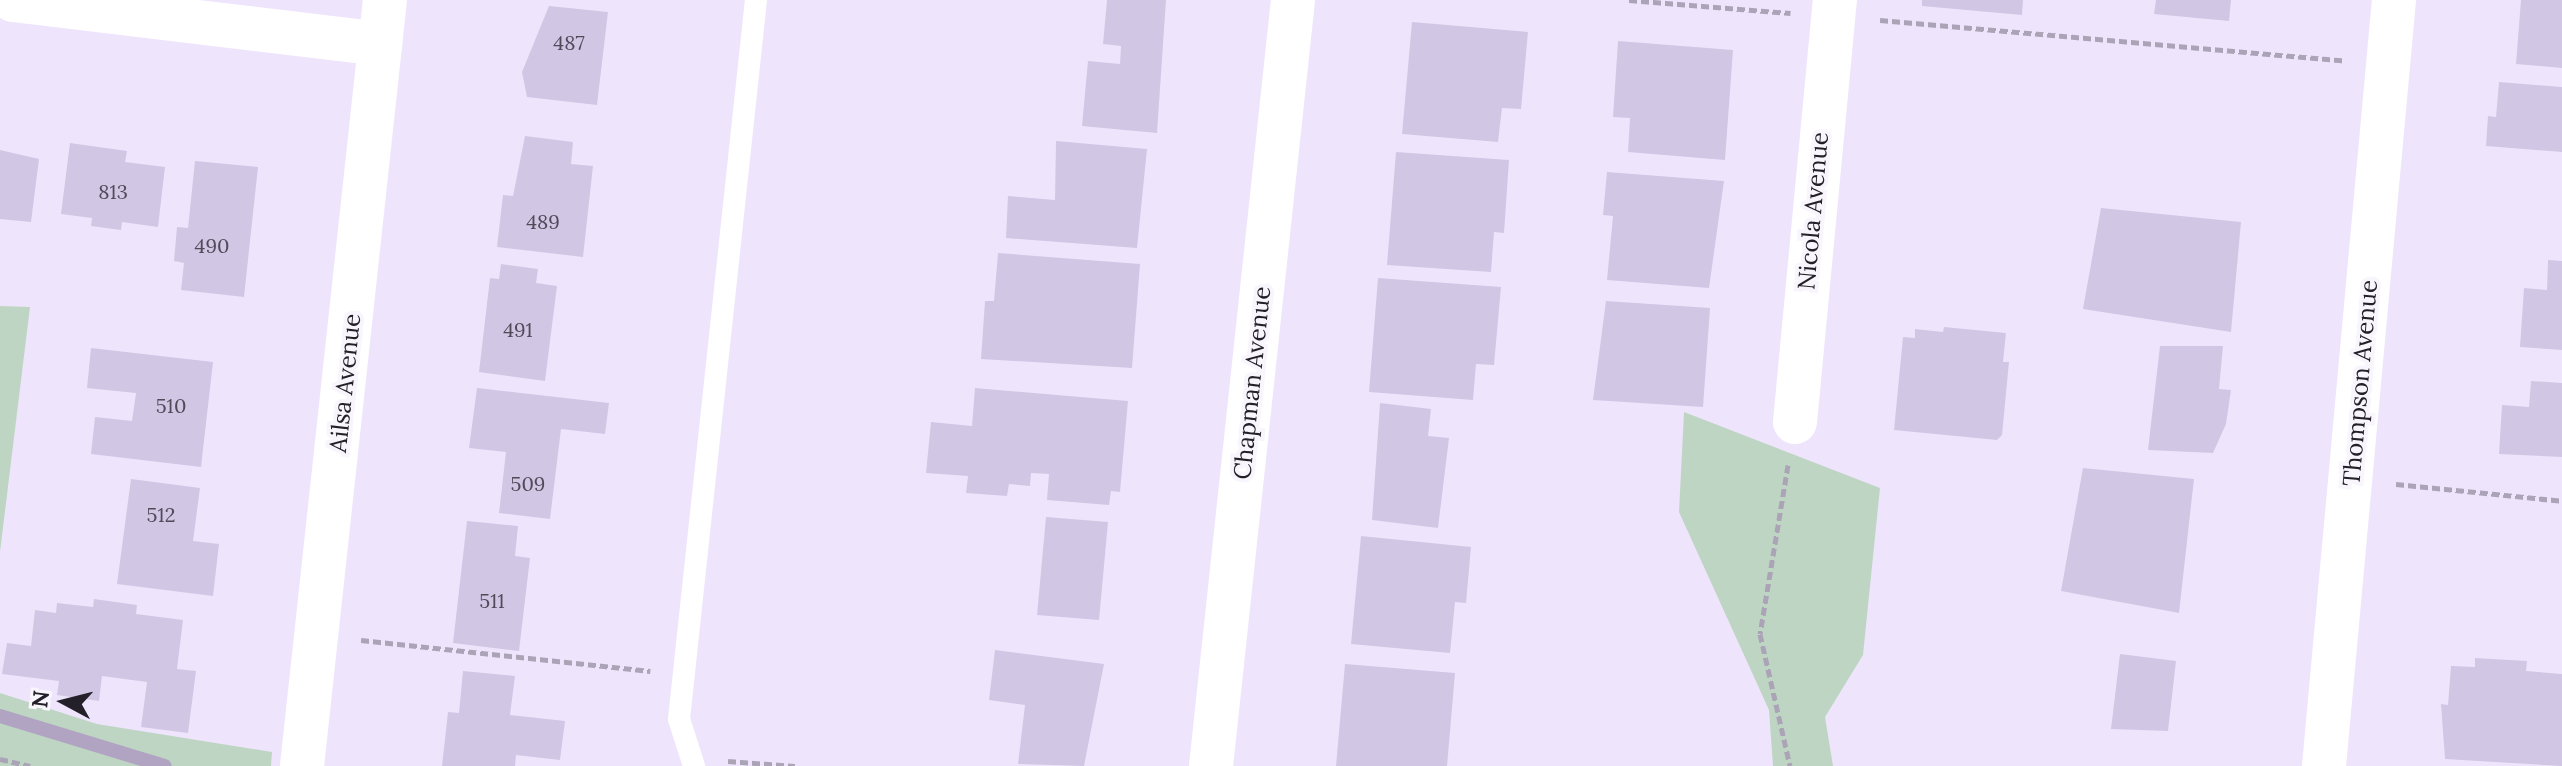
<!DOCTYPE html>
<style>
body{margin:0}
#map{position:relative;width:2562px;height:766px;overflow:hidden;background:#eee5fc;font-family:Lora,serif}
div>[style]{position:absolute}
.green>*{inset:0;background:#bfd5c4}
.stream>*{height:14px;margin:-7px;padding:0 7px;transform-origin:7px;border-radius:7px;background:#b0a4c2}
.building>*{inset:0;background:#d2c6e5}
.path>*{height:5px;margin-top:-2.5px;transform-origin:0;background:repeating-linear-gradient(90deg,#aba4b7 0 8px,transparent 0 12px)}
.service>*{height:22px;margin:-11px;padding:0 11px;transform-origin:11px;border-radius:11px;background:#fff}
.minor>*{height:44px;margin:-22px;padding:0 22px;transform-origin:22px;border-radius:22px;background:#fff}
.tertiary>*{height:44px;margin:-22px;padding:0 22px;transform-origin:22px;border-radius:22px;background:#fff}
span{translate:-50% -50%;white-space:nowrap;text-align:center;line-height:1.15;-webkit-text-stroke:8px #f8f6fc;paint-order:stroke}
.number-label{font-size:20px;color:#504a59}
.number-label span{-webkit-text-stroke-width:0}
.street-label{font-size:24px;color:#24202a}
.north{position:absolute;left:24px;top:662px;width:80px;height:80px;-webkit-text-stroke:6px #f8f6fc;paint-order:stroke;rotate:277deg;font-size:22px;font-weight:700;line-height:32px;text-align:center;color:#24202a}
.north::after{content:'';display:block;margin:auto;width:28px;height:36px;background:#24202a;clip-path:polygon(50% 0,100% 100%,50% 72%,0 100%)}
</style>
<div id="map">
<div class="green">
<i style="clip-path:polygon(0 306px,30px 307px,0 552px)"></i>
<i style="clip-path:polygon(1684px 412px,1880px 488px,1863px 655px,1825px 717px,1833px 766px,1773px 766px,1769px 710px,1679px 512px)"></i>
<i style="clip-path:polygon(0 693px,97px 724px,272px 752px,271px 766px,0 766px)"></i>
</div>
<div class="stream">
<i style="left:0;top:716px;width:172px;rotate:16.9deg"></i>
</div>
<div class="building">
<i style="clip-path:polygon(1107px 0,1166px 0,1157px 133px,1082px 126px,1088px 61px,1120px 64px,1121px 46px,1103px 44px)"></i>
<i style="clip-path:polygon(1922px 0,2023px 0,2022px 15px,1922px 6px)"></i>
<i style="clip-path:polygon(2156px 0,2231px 0,2229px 21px,2154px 14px)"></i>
<i style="clip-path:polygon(2521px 0,2562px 0,2562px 68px,2516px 64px)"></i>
<i style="clip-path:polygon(549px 6px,608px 12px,597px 105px,527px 97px,522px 72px)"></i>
<i style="clip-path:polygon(1412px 22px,1528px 32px,1521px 109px,1502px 108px,1498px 142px,1402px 134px)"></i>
<i style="clip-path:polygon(1618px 41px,1733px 50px,1725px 160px,1628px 152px,1630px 118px,1613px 117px)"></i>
<i style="clip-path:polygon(2499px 82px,2562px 87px,2562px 152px,2486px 146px,2488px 116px,2496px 117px)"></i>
<i style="clip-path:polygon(525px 136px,573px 142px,571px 164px,593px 166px,583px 257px,497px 247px,503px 195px,513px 196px)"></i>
<i style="clip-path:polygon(1056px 141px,1147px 149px,1137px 248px,1006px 238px,1008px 196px,1055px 200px)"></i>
<i style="clip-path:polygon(70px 143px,127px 151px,125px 162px,165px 167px,158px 227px,122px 222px,121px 230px,91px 226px,92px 218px,61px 214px)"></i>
<i style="clip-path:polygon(0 150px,39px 159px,31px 222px,0 219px)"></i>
<i style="clip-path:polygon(1396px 152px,1509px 160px,1504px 233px,1494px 232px,1491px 272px,1387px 265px)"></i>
<i style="clip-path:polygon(195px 161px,258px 167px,244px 297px,181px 290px,184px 263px,174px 261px,177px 227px,188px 228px)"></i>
<i style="clip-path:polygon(1607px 172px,1724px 181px,1709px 288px,1607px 280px,1613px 216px,1603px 215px)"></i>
<i style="clip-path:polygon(2101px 208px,2241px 222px,2231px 332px,2083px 309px)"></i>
<i style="clip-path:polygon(998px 253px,1140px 264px,1132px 368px,981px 359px,985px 301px,994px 301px)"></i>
<i style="clip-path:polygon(2548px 260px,2562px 261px,2562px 350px,2520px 347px,2524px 288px,2547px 290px)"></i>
<i style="clip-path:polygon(501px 264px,538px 269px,536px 283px,557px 286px,545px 381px,479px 372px,490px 278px,499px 279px)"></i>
<i style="clip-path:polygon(1378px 278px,1501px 287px,1494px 365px,1476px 364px,1473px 400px,1369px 392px)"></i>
<i style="clip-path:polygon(1606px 301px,1710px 308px,1703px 407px,1593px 400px)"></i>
<i style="clip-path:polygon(1944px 327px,2006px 333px,2003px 362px,2009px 362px,2002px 435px,1997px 440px,1894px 430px,1903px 337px,1915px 338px,1915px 329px,1943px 332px)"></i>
<i style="clip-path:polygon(2160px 346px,2223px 346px,2219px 389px,2231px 390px,2226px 424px,2213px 453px,2148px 450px)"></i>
<i style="clip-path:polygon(91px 348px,213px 362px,201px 467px,91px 454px,95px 417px,132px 421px,136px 393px,87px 388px)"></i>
<i style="clip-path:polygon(2531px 381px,2562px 383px,2562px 457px,2499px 454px,2502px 405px,2529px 407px)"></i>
<i style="clip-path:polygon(477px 388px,609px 403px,605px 434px,561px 429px,550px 519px,499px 513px,506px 452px,469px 448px)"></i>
<i style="clip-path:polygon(975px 388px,1128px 401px,1120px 492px,1111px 491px,1109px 505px,1047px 500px,1049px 474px,1031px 473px,1030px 486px,1009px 484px,1007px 496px,966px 493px,968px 476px,926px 473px,931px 422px,972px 426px)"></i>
<i style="clip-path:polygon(1380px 403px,1431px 409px,1428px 436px,1449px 438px,1438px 528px,1372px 520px)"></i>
<i style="clip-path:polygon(2083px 468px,2194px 479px,2179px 613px,2061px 591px)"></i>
<i style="clip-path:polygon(131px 479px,200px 488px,193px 541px,219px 544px,213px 596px,117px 584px)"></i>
<i style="clip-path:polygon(1046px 517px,1108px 522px,1099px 620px,1037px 615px)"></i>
<i style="clip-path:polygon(467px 521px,518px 526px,515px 556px,530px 558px,519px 651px,453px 643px)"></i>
<i style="clip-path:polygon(1361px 536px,1471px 547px,1466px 603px,1455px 602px,1450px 653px,1351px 644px)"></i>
<i style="clip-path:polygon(94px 599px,137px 605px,136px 614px,183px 620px,177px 669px,196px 671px,188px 733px,141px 727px,147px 682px,102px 676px,99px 701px,57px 695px,59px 681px,2px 674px,7px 643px,31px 646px,35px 610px,56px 613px,57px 603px,93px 607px)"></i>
<i style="clip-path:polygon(995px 650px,1104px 664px,1084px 766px,1018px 764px,1025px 705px,989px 700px)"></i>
<i style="clip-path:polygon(2120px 654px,2176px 661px,2168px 731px,2111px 729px)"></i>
<i style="clip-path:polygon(2475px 658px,2527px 661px,2526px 671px,2562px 674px,2562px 766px,2445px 759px,2441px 704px,2448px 705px,2451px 666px,2475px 667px)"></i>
<i style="clip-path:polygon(1345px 664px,1455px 673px,1447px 766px,1336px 766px)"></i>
<i style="clip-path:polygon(463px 671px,515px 676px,510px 715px,565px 721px,560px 760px,516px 755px,515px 766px,442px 766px,448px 712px,459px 713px)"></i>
</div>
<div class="path">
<i style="left:1629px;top:0;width:162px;rotate:4.6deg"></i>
<i style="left:1880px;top:20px;width:466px;rotate:5deg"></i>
<i style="left:1788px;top:465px;width:171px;rotate:99.4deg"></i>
<i style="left:1760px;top:634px;width:135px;rotate:77.2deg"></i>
<i style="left:2396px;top:484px;width:167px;rotate:5.8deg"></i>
<i style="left:361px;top:640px;width:291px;rotate:6.1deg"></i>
<i style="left:0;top:759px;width:31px;rotate:13deg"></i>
<i style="left:728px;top:761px;width:67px;rotate:4.3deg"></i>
</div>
<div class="service">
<i style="left:694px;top:766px;width:49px;rotate:-107.7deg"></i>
<i style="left:679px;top:719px;width:723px;rotate:-83.89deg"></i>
</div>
<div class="minor">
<i style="left:13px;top:0;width:370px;rotate:6.8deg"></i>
<i style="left:1795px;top:422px;width:424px;rotate:-84.6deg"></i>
<i style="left:1211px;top:766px;width:770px;rotate:-83.89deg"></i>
<i style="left:2324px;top:766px;width:769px;rotate:-84.78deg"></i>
</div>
<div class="tertiary">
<i style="left:302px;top:766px;width:770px;rotate:-83.82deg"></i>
</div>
<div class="number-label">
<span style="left:569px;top:42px">487</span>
<span style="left:113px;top:191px">813</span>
<span style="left:543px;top:221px">489</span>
<span style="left:212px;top:245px">490</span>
<span style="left:518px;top:329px">491</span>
<span style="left:171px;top:405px">510</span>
<span style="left:528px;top:483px">509</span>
<span style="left:161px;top:514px">512</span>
<span style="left:492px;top:600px">511</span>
</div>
<div class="street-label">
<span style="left:1813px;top:211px;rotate:-85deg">Nicola Avenue</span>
<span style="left:345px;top:383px;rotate:-84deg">Ailsa Avenue</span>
<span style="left:1252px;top:383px;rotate:-84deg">Chapman Avenue</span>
<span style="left:2360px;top:383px;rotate:-85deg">Thompson Avenue</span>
</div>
<div class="north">N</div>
</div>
